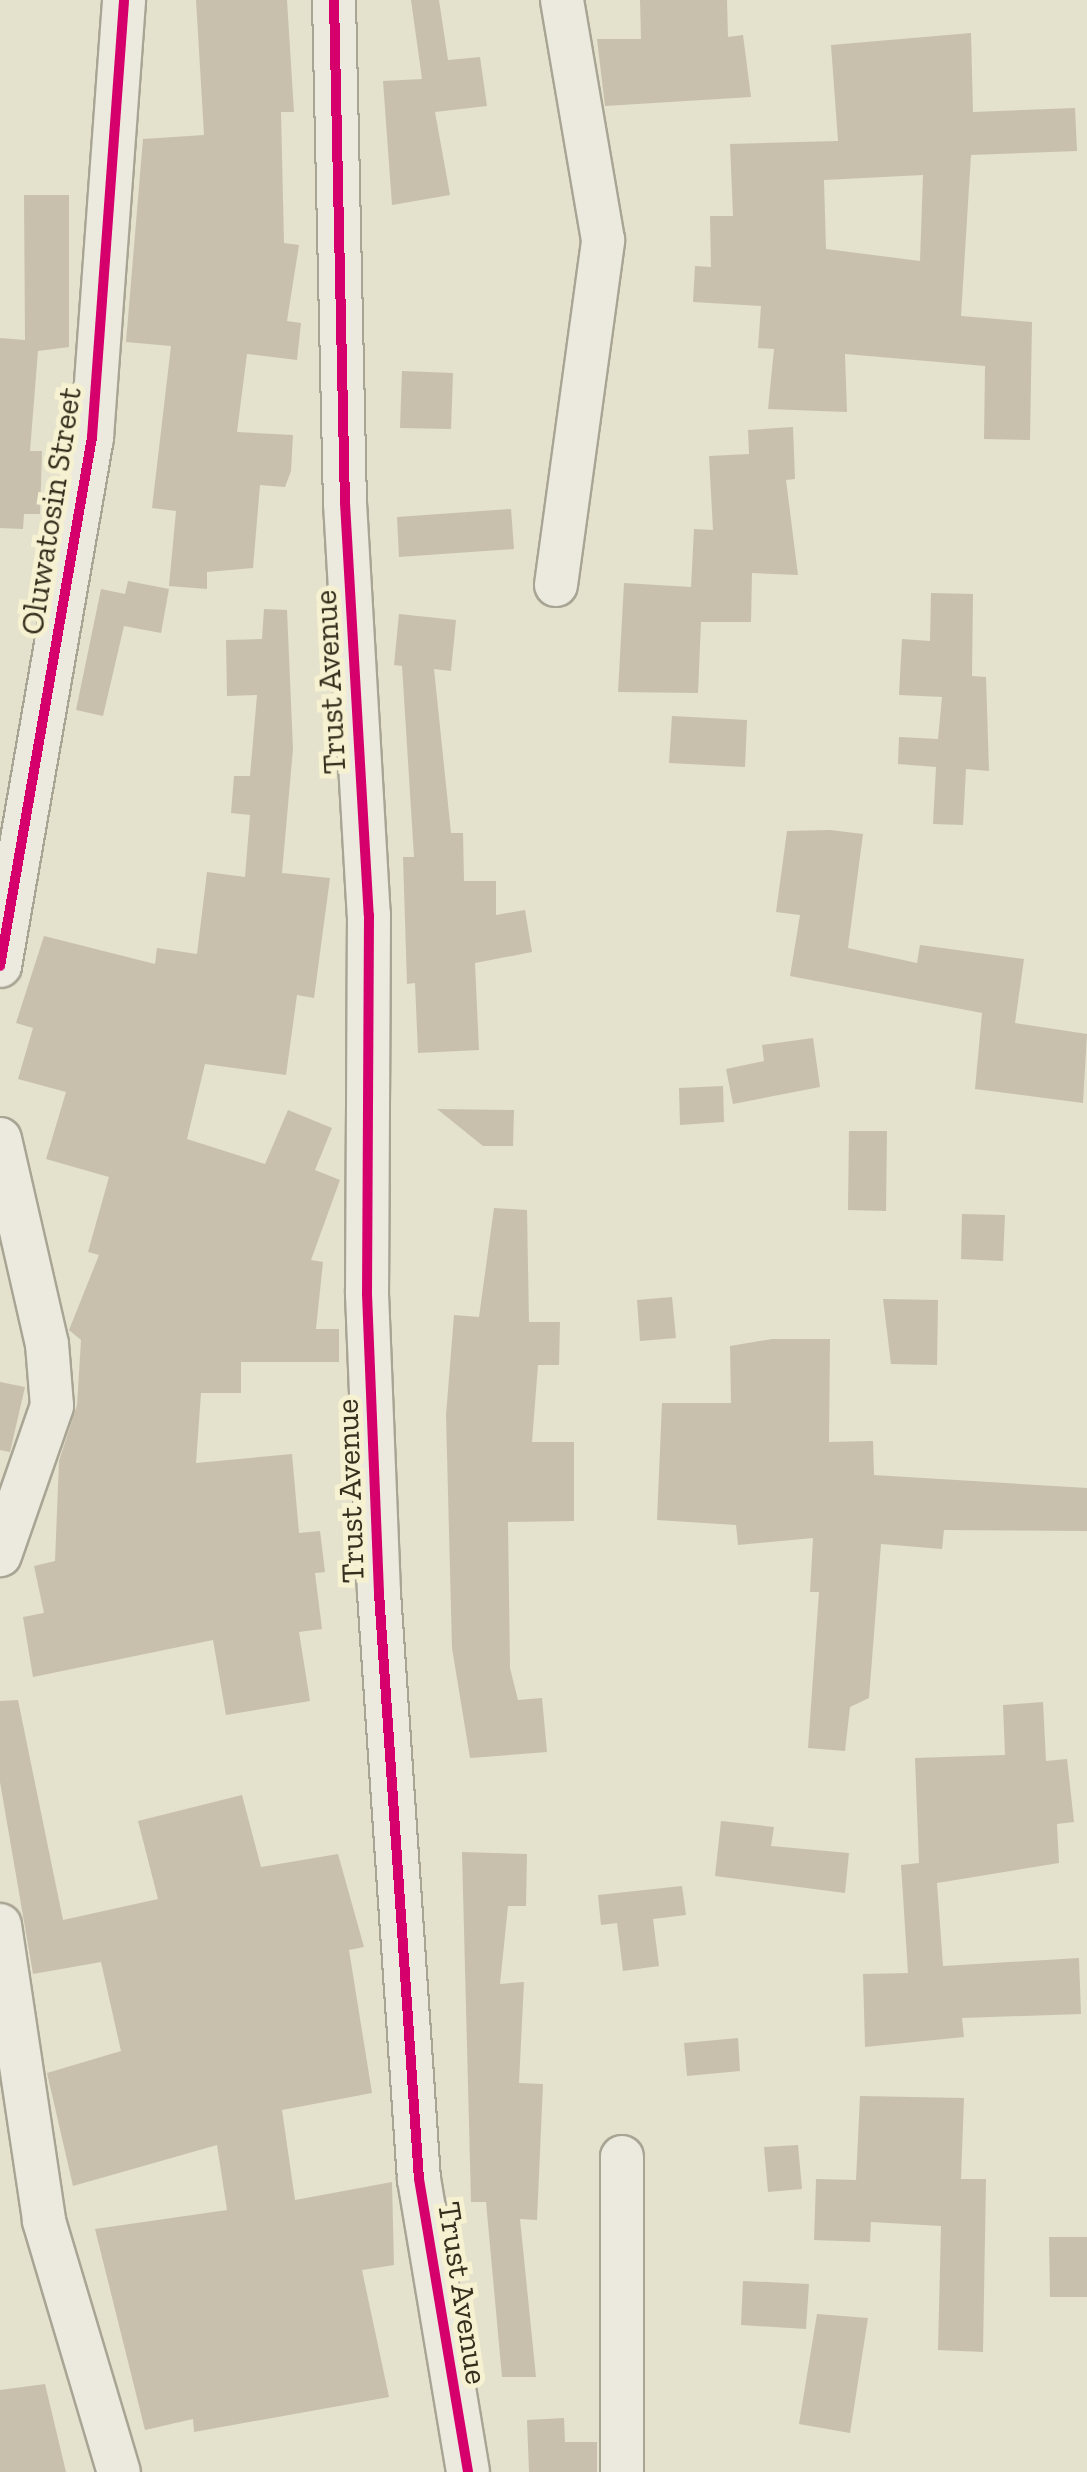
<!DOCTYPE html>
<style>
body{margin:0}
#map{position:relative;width:1087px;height:2472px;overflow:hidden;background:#e4e1cc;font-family:"Zilla Slab",serif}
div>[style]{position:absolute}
.building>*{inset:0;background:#c8c0ad}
.roads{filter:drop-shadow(2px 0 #a9a595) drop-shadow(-2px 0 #a9a595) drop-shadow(0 2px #a9a595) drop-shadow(0 -2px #a9a595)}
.minor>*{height:42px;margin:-21px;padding:0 21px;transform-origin:21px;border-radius:21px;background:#eceade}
.cycleway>*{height:10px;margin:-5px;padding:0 5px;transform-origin:5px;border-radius:5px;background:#d6006c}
span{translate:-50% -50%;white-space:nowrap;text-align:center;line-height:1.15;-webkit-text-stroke:10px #f5f1d1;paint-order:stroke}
.street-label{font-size:32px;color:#372e1d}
</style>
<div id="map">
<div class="building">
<i style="clip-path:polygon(196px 0,287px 0,294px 112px,281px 112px,284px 243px,299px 245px,287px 321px,301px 323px,297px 360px,247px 354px,237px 432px,293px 435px,291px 471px,285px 487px,260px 485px,253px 568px,207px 572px,207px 589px,169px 586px,176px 511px,152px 508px,171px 346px,126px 342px,143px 139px,204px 135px)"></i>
<i style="clip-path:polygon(411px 0,439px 0,448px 60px,480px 57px,487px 106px,435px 112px,450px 195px,392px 205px,383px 81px,422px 79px)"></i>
<i style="clip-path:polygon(640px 0,727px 0,728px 37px,743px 35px,751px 97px,605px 106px,597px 39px,641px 39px)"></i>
<i style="clip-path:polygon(evenodd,971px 33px,973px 112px,1075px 108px,1077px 151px,971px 155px,961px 316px,1032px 322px,1030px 440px,984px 439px,985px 366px,845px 354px,847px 412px,768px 409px,774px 349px,758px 348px,761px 306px,693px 302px,695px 266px,711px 267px,710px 216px,733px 216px,730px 144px,838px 141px,831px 45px,971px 33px,923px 175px,920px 261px,826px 249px,824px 180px,923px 175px)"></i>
<i style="clip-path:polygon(24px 195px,69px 195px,69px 347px,38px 351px,30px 451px,42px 451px,40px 514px,24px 514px,23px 529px,0 528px,0 338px,25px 340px)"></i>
<i style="clip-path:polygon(402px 371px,453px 373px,451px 429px,400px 428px)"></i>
<i style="clip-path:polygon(793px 427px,795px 479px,786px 480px,798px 575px,752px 573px,751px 622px,701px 622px,698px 693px,618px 692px,624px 583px,691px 587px,694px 529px,713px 530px,709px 456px,749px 454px,748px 430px)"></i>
<i style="clip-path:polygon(511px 509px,514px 549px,399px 557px,397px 517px)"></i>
<i style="clip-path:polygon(128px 581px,169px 589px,161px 633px,124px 626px,103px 716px,76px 710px,101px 589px,125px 594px)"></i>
<i style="clip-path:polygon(931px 593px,973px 594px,972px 676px,986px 677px,989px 771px,966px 769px,963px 825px,933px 824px,936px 767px,898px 764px,899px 737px,938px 739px,942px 697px,899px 695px,902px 639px,930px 641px)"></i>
<i style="clip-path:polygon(264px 609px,287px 610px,293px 749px,282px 873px,330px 878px,314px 998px,297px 995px,286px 1075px,205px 1064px,187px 1139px,265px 1164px,288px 1110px,332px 1128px,315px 1170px,340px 1180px,311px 1260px,323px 1262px,316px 1329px,339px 1329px,339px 1362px,241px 1362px,241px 1393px,201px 1393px,196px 1463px,292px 1454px,299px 1533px,320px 1531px,325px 1572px,315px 1573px,322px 1629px,299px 1632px,310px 1701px,226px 1715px,213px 1640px,33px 1677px,23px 1617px,44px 1613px,34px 1566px,55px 1561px,59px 1461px,77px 1405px,81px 1340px,69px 1330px,99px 1255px,88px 1252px,109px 1177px,46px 1159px,66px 1092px,18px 1079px,33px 1028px,16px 1023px,44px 936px,155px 964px,157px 948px,197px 954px,207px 872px,245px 877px,250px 815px,231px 813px,234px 776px,250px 776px,257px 695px,227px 696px,226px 640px,262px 639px)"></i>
<i style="clip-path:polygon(399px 614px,456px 620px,451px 671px,434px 669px,451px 833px,463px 833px,464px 881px,496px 881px,496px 915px,525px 910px,532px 952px,475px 963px,479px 1050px,418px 1053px,415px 983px,407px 984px,403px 857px,414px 857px,402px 666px,394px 665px)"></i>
<i style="clip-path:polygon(672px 716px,747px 720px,745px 767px,669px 763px)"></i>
<i style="clip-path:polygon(830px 830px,863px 834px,848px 948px,917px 963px,920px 945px,1024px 959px,1015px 1023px,1087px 1034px,1083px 1103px,975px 1089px,982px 1013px,790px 976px,800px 915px,776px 912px,787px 831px)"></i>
<i style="clip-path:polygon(813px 1038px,820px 1087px,733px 1104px,726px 1069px,764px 1061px,762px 1045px)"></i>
<i style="clip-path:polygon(723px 1086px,724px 1122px,680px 1125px,679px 1088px)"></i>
<i style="clip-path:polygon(437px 1109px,514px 1110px,513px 1146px,483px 1146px)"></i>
<i style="clip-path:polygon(849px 1131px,887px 1131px,886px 1211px,848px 1210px)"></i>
<i style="clip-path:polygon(494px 1208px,527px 1210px,529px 1322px,560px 1322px,559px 1365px,538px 1365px,532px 1442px,574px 1442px,574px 1521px,508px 1522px,510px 1668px,518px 1700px,542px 1698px,547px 1752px,470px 1758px,452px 1648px,446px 1415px,454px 1315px,479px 1317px)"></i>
<i style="clip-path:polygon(962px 1214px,1005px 1215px,1003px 1261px,961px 1259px)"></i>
<i style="clip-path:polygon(672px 1297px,676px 1338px,640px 1341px,637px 1300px)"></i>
<i style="clip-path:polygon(883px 1299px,938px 1300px,937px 1365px,891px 1364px)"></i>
<i style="clip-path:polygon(772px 1339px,830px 1339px,829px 1442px,873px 1441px,874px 1475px,1087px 1488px,1087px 1531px,944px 1530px,942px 1549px,881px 1544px,869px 1698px,850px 1707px,845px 1751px,808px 1748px,819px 1592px,810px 1592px,813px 1538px,738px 1545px,736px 1525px,657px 1520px,662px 1403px,731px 1403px,730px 1346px)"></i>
<i style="clip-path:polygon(0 1382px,25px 1387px,10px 1452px,0 1450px)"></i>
<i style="clip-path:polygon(18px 1700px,63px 1920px,158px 1899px,138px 1821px,242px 1795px,261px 1867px,338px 1854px,364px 1947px,349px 1950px,372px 2093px,282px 2110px,295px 2200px,392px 2182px,394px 2265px,362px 2270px,389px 2397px,194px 2432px,193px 2419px,145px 2430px,95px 2229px,227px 2210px,217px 2145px,73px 2186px,47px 2073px,121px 2051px,101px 1962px,33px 1974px,0 1782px,0 1701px)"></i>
<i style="clip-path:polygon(1043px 1702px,1046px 1761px,1067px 1759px,1074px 1822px,1057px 1824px,1059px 1863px,937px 1883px,943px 1966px,1079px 1958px,1081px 2014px,962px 2018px,964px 2037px,865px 2047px,863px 1974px,908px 1973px,901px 1865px,919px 1863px,915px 1758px,1005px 1755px,1003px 1705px)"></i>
<i style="clip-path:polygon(721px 1821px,774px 1827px,771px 1846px,849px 1853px,845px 1893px,715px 1876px)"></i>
<i style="clip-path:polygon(462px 1852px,527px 1854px,526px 1906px,508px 1906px,500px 1984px,524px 1982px,519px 2083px,543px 2084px,537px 2220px,520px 2219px,536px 2377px,502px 2377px,486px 2202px,471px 2202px)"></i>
<i style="clip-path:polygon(682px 1886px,686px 1915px,653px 1919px,659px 1966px,623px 1971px,617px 1923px,601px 1925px,598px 1895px)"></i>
<i style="clip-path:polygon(738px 2038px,740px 2071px,687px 2076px,684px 2043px)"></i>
<i style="clip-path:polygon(860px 2096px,964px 2098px,961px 2179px,986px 2179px,983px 2352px,938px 2350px,941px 2226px,871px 2222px,870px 2242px,814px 2240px,816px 2179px,856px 2180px)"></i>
<i style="clip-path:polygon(798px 2145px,802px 2189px,768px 2192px,764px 2147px)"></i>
<i style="clip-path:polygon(1049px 2237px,1087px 2237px,1087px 2297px,1050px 2297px)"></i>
<i style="clip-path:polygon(743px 2281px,809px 2284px,806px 2329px,741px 2325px)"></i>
<i style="clip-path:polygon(817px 2314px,868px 2318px,850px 2433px,799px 2424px)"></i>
<i style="clip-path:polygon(45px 2384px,66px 2472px,0 2472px,0 2390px)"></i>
<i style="clip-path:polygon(564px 2418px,565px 2442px,597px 2442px,597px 2472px,529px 2472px,527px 2420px)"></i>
</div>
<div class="roads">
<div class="minor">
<i style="left:334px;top:0;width:503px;rotate:88.75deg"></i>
<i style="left:345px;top:503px;width:413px;rotate:86.7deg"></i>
<i style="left:369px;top:915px;width:379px;rotate:90.3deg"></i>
<i style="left:367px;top:1294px;width:299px;rotate:87.7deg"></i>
<i style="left:379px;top:1593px;width:587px;rotate:86.1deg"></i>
<i style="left:419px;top:2179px;width:297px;rotate:80.5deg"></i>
<i style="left:556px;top:585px;width:348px;rotate:-82.2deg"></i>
<i style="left:603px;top:240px;width:243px;rotate:-99.7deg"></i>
<i style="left:0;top:966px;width:537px;rotate:-80.13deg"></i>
<i style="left:92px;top:437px;width:438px;rotate:-85.8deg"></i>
<i style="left:0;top:1139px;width:210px;rotate:77.1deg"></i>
<i style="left:47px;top:1344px;width:62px;rotate:85.4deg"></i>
<i style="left:52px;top:1406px;width:158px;rotate:109.2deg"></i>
<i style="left:0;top:1925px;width:299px;rotate:81.5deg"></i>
<i style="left:44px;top:2221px;width:262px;rotate:73.4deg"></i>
<i style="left:622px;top:2157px;width:315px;rotate:90deg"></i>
</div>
</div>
<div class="cycleway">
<i style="left:334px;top:0;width:503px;rotate:88.75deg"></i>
<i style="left:345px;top:503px;width:413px;rotate:86.7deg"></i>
<i style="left:369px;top:915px;width:379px;rotate:90.3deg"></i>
<i style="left:367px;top:1294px;width:299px;rotate:87.7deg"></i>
<i style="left:379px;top:1593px;width:587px;rotate:86.1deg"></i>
<i style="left:419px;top:2179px;width:297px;rotate:80.5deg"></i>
<i style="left:0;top:966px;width:537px;rotate:-80.13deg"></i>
<i style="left:92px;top:437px;width:438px;rotate:-85.8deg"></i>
</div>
<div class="street-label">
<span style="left:51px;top:511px;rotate:-81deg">Oluwatosin Street</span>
<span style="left:330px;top:682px;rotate:-93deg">Trust Avenue</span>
<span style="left:350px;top:1491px;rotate:-92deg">Trust Avenue</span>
<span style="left:463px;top:2293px;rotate:81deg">Trust Avenue</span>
</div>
</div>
